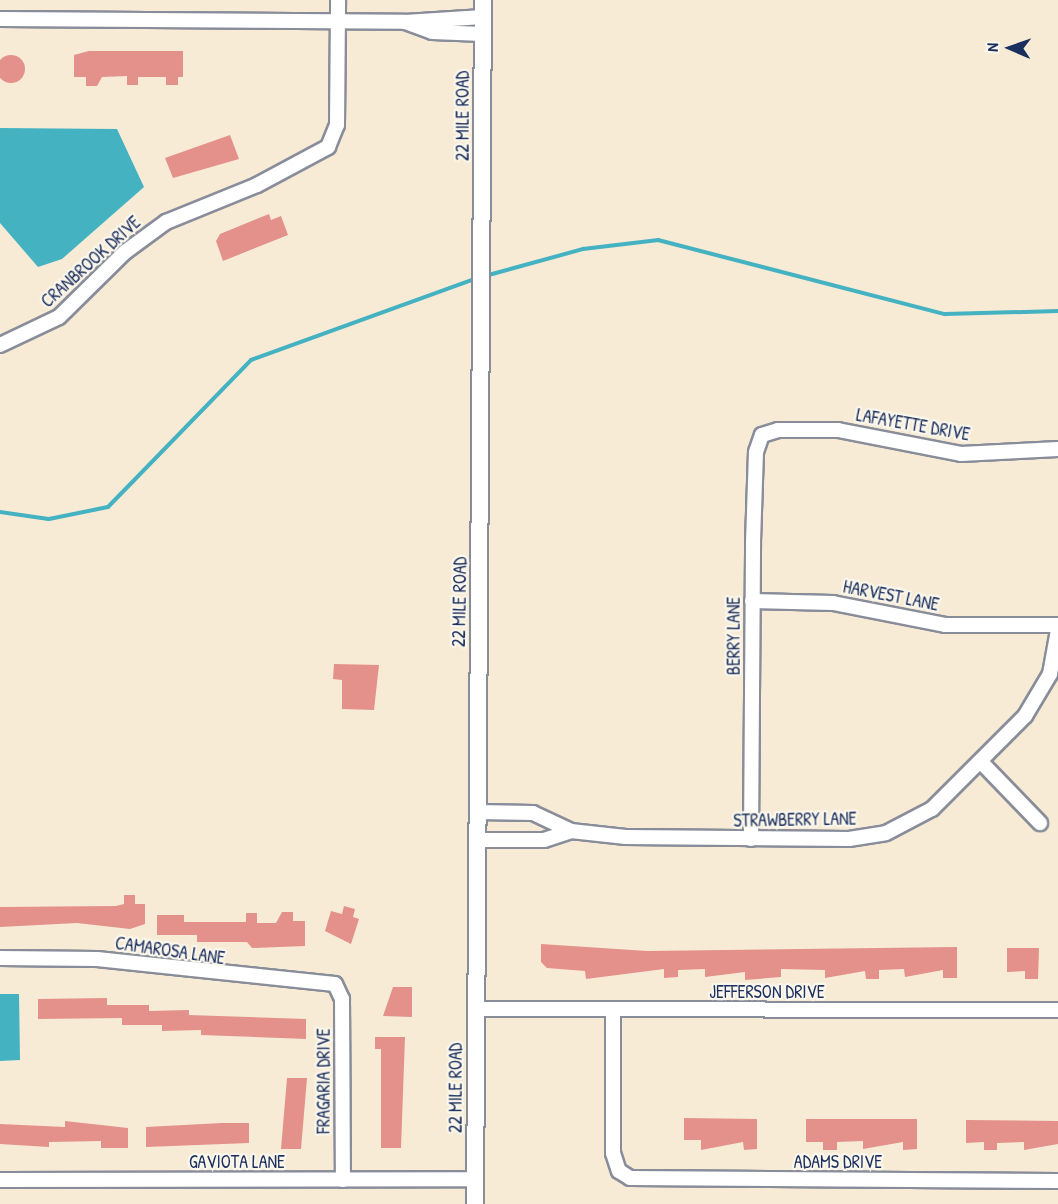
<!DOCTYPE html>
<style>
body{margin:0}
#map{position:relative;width:1058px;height:1204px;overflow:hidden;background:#f7ebd6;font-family:"Patrick Hand",sans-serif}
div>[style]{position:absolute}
.water>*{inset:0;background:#45b2c2}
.stream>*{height:4px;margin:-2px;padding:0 2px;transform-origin:2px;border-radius:2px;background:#45b2c2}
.building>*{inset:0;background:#e4908b}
.round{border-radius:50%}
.roads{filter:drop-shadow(2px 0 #898d9a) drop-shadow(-2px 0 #898d9a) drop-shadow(0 2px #898d9a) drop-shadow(0 -2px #898d9a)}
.minor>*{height:14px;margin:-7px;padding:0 7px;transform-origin:7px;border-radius:7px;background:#fff}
.tertiary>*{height:16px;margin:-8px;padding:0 8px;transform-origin:8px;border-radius:8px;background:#fff}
span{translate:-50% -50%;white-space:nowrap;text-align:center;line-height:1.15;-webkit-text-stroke:4.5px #fbf7ec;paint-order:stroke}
.street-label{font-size:18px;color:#1b2f5e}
.north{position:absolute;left:980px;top:18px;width:60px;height:60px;-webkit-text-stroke:4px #fbf7ec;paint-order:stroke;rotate:272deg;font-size:16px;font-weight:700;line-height:24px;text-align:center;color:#1b2f5e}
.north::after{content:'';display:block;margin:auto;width:21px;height:27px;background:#1b2f5e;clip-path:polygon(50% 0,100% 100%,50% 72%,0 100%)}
</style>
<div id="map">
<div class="water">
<i style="clip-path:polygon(0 128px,117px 129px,144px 187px,62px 259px,38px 267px,0 223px)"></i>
<i style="clip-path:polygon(0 994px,19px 994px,20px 1060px,0 1061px)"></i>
</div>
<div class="stream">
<i style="left:485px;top:276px;width:102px;rotate:-15.4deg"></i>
<i style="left:583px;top:249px;width:76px;rotate:-6.8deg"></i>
<i style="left:658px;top:240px;width:296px;rotate:14.5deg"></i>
<i style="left:945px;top:314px;width:113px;rotate:-1.5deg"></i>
<i style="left:0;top:512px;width:49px;rotate:8.1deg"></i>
<i style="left:49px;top:519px;width:60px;rotate:-11.5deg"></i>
<i style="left:108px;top:507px;width:205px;rotate:-45.8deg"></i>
<i style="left:251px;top:360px;width:241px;rotate:-19.9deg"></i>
</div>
<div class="building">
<i style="clip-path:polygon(89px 51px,183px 51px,183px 77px,178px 77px,178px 85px,166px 85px,166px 77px,138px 77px,138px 85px,127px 85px,127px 76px,102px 77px,97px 86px,86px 86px,86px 77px,74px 77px,74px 55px)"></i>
<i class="round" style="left:-3px;top:55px;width:28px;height:28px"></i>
<i style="clip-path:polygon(230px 135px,239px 159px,173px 178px,165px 158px)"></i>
<i style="clip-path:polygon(269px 214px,271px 220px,281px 216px,288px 235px,223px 261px,216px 241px,220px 234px)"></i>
<i style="clip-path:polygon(334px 664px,379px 665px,374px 710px,342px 709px,342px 680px,333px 679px)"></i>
<i style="clip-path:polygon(124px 895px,135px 895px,135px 904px,145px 904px,145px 924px,130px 929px,77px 923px,0 927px,0 907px,116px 906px,124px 904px)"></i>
<i style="clip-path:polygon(344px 906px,355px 909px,353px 917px,359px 919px,351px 944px,325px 931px,331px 911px,342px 914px)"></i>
<i style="clip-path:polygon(282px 912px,293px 912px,293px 921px,305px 921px,305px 946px,252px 948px,247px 942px,197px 942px,197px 935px,157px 935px,157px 915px,184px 915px,184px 922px,246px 922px,246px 913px,257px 913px,257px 923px,276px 923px)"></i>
<i style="clip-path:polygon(541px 944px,647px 951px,957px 947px,957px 978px,943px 978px,943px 970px,905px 977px,904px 969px,879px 970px,879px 979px,866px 979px,865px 971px,825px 978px,825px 970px,781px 969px,781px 977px,745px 980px,745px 972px,705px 977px,705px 969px,678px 970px,678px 977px,664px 978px,664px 969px,586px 979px,585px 971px,547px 968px,541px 962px)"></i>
<i style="clip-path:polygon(1007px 948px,1039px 948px,1038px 979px,1025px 979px,1025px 971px,1007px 972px)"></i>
<i style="clip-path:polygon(393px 987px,412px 987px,412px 1017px,383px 1016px)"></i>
<i style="clip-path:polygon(107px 998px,107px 1005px,149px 1005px,149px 1011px,189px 1010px,189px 1015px,306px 1019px,306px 1039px,201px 1035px,201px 1030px,162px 1031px,162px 1025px,122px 1025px,122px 1018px,38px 1019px,38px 999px)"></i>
<i style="clip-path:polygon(375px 1037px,405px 1037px,401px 1148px,381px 1148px,381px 1049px,375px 1049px)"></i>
<i style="clip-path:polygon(287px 1078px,307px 1078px,301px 1149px,281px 1149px)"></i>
<i style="clip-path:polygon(684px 1118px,757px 1119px,757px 1149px,744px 1150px,743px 1142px,701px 1150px,701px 1140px,684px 1140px)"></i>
<i style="clip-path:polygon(806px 1119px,917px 1119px,917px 1149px,903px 1150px,903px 1142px,863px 1149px,863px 1141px,837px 1142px,837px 1150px,823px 1150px,823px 1142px,806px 1142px)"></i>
<i style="clip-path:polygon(966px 1120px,1058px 1121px,1058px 1144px,1024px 1150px,1024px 1142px,997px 1143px,997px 1150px,984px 1150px,984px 1142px,966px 1143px)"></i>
<i style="clip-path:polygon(65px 1121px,128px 1128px,128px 1148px,101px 1148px,101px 1141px,49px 1142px,49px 1147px,0 1144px,0 1124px,65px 1127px)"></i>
<i style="clip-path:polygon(222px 1123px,249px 1123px,249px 1143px,146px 1147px,146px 1127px)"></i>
</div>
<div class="roads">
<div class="minor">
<i style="left:0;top:19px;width:405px;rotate:0.4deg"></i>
<i style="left:405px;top:22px;width:78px;rotate:-3.7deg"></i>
<i style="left:405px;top:22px;width:29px;rotate:20deg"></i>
<i style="left:432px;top:32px;width:51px;rotate:2.2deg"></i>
<i style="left:0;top:345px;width:65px;rotate:-25.4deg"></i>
<i style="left:59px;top:317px;width:93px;rotate:-44.6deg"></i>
<i style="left:125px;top:252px;width:51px;rotate:-36.2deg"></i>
<i style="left:166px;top:222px;width:98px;rotate:-22.1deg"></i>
<i style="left:257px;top:185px;width:81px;rotate:-28.2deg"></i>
<i style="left:328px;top:147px;width:24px;rotate:-68deg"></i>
<i style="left:337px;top:125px;width:125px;rotate:-89.5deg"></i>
<i style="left:752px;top:601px;width:81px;rotate:1.4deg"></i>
<i style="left:833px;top:603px;width:114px;rotate:11.1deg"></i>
<i style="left:945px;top:625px;width:113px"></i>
<i style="left:981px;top:762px;width:85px;rotate:46deg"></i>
<i style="left:478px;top:812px;width:55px;rotate:1deg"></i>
<i style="left:533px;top:813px;width:42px;rotate:25.3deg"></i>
<i style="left:571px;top:831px;width:55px;rotate:6.2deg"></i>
<i style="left:626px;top:837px;width:223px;rotate:0.5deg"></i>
<i style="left:849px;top:839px;width:37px;rotate:-9deg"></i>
<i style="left:886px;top:833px;width:52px;rotate:-27.6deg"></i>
<i style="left:932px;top:809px;width:132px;rotate:-45deg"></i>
<i style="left:1025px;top:716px;width:49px;rotate:-59.2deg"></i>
<i style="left:1050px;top:674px;width:45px;rotate:-79.7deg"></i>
<i style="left:751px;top:839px;width:297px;rotate:-89.6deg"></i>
<i style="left:753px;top:542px;width:90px;rotate:-88.1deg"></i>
<i style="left:756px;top:452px;width:18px;rotate:-71deg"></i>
<i style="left:762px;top:435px;width:17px;rotate:-17deg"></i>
<i style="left:778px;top:430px;width:60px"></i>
<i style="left:838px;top:430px;width:125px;rotate:11deg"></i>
<i style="left:961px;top:454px;width:97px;rotate:-3deg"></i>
<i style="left:478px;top:840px;width:66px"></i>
<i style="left:544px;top:840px;width:28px;rotate:-18deg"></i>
<i style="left:0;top:958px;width:97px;rotate:0.6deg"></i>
<i style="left:97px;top:959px;width:239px;rotate:6deg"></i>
<i style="left:335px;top:984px;width:17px;rotate:65deg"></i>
<i style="left:342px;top:999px;width:181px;rotate:89.7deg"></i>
<i style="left:476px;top:1009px;width:582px;rotate:0.1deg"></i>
<i style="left:613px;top:1010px;width:143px;rotate:90deg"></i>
<i style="left:613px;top:1153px;width:19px;rotate:72deg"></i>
<i style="left:619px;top:1171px;width:13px;rotate:32deg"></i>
<i style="left:630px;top:1178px;width:428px;rotate:0.4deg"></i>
<i style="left:0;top:1180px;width:475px;rotate:-0.1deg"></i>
</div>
<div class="tertiary">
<i style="left:475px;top:1204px;width:1204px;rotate:-89.62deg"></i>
</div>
</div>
<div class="street-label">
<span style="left:463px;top:116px;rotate:-90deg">22 MILE ROAD</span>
<span style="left:91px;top:262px;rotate:-42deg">CRANBROOK DRIVE</span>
<span style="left:913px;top:425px;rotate:10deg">LAFAYETTE DRIVE</span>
<span style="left:891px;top:596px;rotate:11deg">HARVEST LANE</span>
<span style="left:460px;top:602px;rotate:-89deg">22 MILE ROAD</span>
<span style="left:734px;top:636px;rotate:-90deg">BERRY LANE</span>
<span style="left:795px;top:820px;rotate:-1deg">STRAWBERRY LANE</span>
<span style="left:170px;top:951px;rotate:8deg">CAMAROSA LANE</span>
<span style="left:767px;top:992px">JEFFERSON DRIVE</span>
<span style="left:324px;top:1081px;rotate:-90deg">FRAGARIA DRIVE</span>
<span style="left:456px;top:1088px;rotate:-90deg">22 MILE ROAD</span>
<span style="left:237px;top:1162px">GAVIOTA LANE</span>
<span style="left:838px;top:1162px">ADAMS DRIVE</span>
</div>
<div class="north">N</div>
</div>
